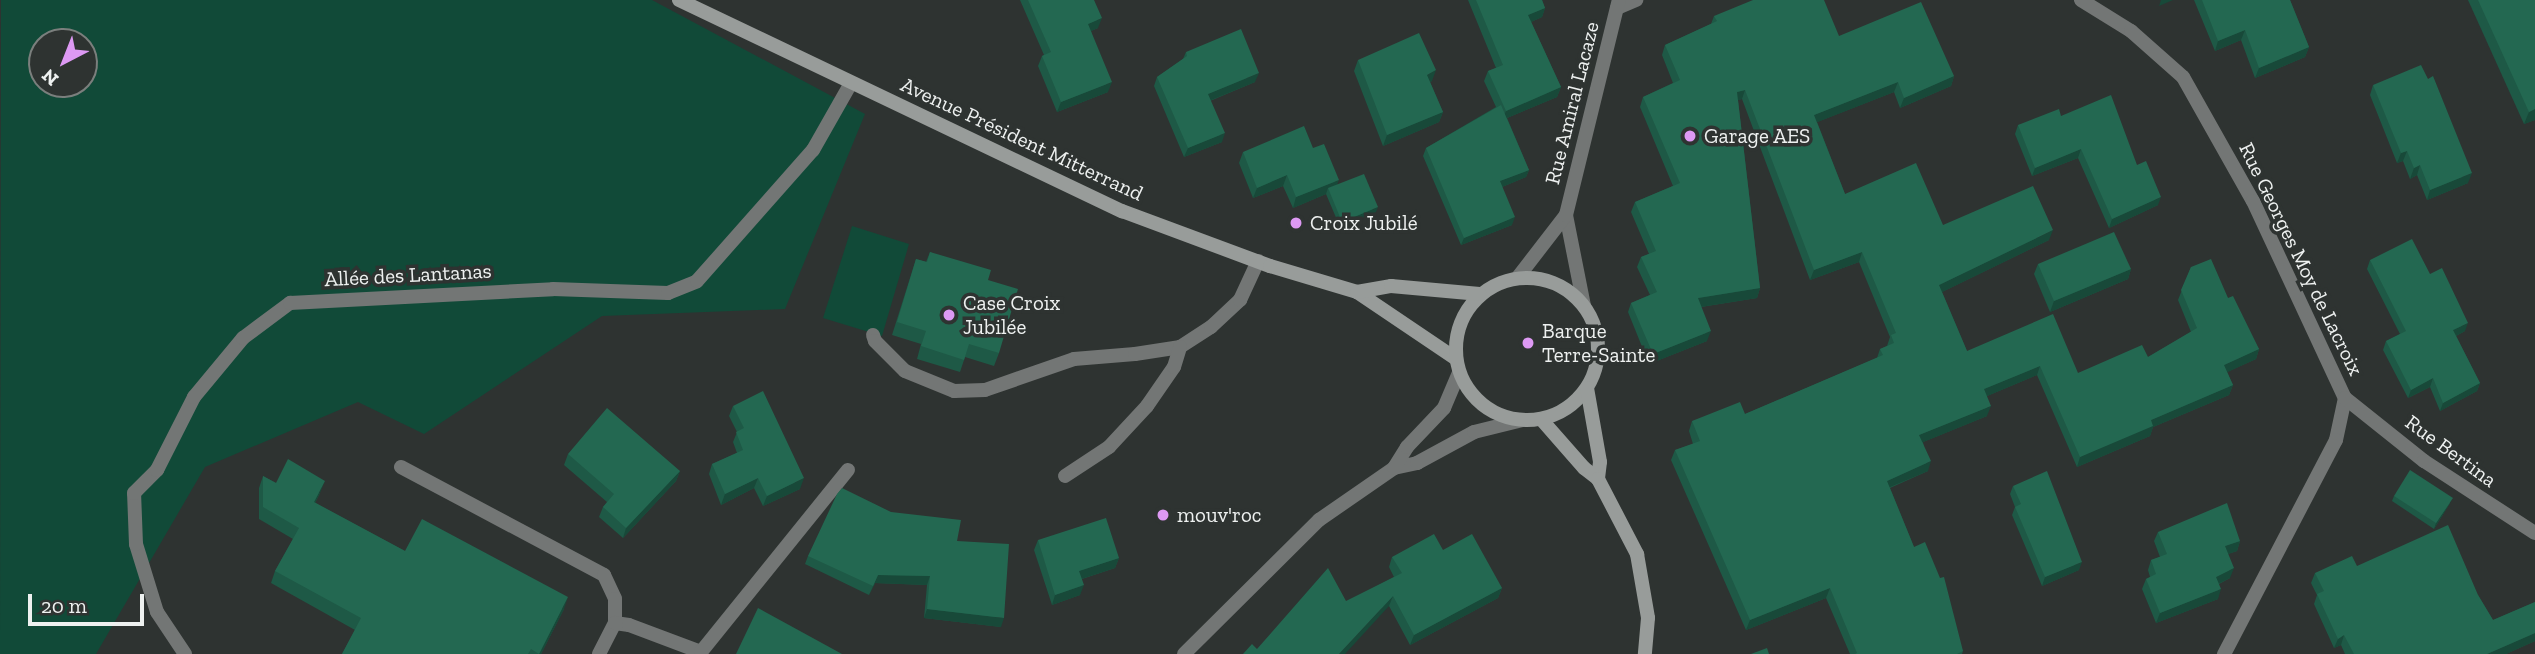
<!DOCTYPE html>
<meta charset="utf-8">
<style>
body{margin:0}
#map{position:relative;width:2535px;height:654px;overflow:hidden;background:#2e3331;font-family:"Zilla Slab",serif}
div>[style]{position:absolute}
.green>*{inset:0;background:#114a38}
.service>*{height:14px;margin:-7px;padding:0 7px;transform-origin:7px;border-radius:7px;background:#737675}
.minor>*{height:14px;margin:-7px;padding:0 7px;transform-origin:7px;border-radius:7px;background:#737675}
.tertiary>*{height:14px;margin:-7px;padding:0 7px;transform-origin:7px;border-radius:7px;background:#737675}
.secondary>*{height:14px;margin:-7px;padding:0 7px;transform-origin:7px;border-radius:7px;background:#989c9a}
.secondary>.ring{margin:-7px;padding:0;box-sizing:content-box;background:none;border:14px solid #989c9a;border-radius:50%}
.wall>*{inset:0;background:#1e5946}
.shaded-wall>*{inset:0;background:#184939}
.building>*{inset:0;background:#236851}
.dots>*{width:19px;height:19px;translate:-50% -50%;box-sizing:border-box;border:4px solid #2e3331;border-radius:50%}
span{translate:-50% -50%;white-space:nowrap;text-align:center;line-height:1.15;-webkit-text-stroke:7px #2e3331;paint-order:stroke}
.street-label{font-size:21px;color:#eef1f0}
.poi-label{font-size:21px;color:#eef1f0}
.left{translate:0 -50%;text-align:left}
.north{position:absolute;left:28px;top:28px;width:70px;height:70px;box-sizing:border-box;background:#2e3331;border:2px solid #7b7f7d;border-radius:50%;rotate:222deg;font-size:19px;font-weight:700;line-height:28px;text-align:center;color:#eef1f0}
.north::after{content:'';display:block;margin:auto;width:24px;height:32px;background:#dd99f3;clip-path:polygon(50% 0,100% 100%,50% 72%,0 100%)}
.scale{position:absolute;left:28px;top:594px;width:116px;height:32px;box-sizing:border-box;border:4px solid #eef1f0;border-top:0;padding-left:9px;font-size:21px;line-height:24px;white-space:nowrap;color:#eef1f0;-webkit-text-stroke:5px #2e3331;paint-order:stroke}
</style>
<div id="map">
<div class="green">
<i style="clip-path:polygon(evenodd,652px 0,865px 114px,785px 309px,602px 316px,424px 434px,358px 402px,205px 467px,96px 654px,0 654px,1px 0,652px 0,42px 42px,84px 42px,84px 84px,42px 84px,42px 42px)"></i>
<i style="clip-path:polygon(852px 226px,909px 244px,882px 336px,823px 318px)"></i>
</div>
<div class="service">
<i style="left:873px;top:335px;width:6px;rotate:72deg"></i>
<i style="left:875px;top:341px;width:42px;rotate:45deg"></i>
<i style="left:905px;top:371px;width:53px;rotate:22.2deg"></i>
<i style="left:954px;top:391px;width:31px;rotate:-2deg"></i>
<i style="left:985px;top:390px;width:94px;rotate:-19.2deg"></i>
<i style="left:1074px;top:359px;width:61px;rotate:-4.7deg"></i>
<i style="left:1135px;top:354px;width:46px;rotate:-8.8deg"></i>
<i style="left:1180px;top:347px;width:37px;rotate:-33deg"></i>
<i style="left:1211px;top:327px;width:40px;rotate:-43deg"></i>
<i style="left:1240px;top:300px;width:43px;rotate:-65.2deg"></i>
<i style="left:1065px;top:476px;width:53px;rotate:-33.4deg"></i>
<i style="left:1109px;top:447px;width:56px;rotate:-47.2deg"></i>
<i style="left:1147px;top:406px;width:47px;rotate:-55.3deg"></i>
<i style="left:1174px;top:367px;width:21px;rotate:-73deg"></i>
<i style="left:185px;top:654px;width:50px;rotate:-123.7deg"></i>
<i style="left:157px;top:612px;width:71px;rotate:-107.2deg"></i>
<i style="left:136px;top:544px;width:51px;rotate:-92.2deg"></i>
<i style="left:134px;top:493px;width:33px;rotate:-45deg"></i>
<i style="left:157px;top:470px;width:82px;rotate:-63.1deg"></i>
<i style="left:194px;top:397px;width:77px;rotate:-50.3deg"></i>
<i style="left:243px;top:338px;width:59px;rotate:-36.7deg"></i>
<i style="left:290px;top:303px;width:263px;rotate:-3deg"></i>
<i style="left:553px;top:289px;width:115px;rotate:2deg"></i>
<i style="left:668px;top:293px;width:31px;rotate:-22deg"></i>
<i style="left:697px;top:281px;width:175px;rotate:-48.5deg"></i>
<i style="left:813px;top:150px;width:77px;rotate:-60.4deg"></i>
</div>
<div class="minor">
<i style="left:2081px;top:0;width:59px;rotate:31.8deg"></i>
<i style="left:2131px;top:31px;width:69px;rotate:41.5deg"></i>
<i style="left:2183px;top:77px;width:142px;rotate:60.6deg"></i>
<i style="left:2253px;top:201px;width:217px;rotate:65deg"></i>
<i style="left:2345px;top:398px;width:43px;rotate:102.1deg"></i>
<i style="left:2336px;top:440px;width:242px;rotate:117.6deg"></i>
<i style="left:1617px;top:8px;width:21px;rotate:-23deg"></i>
<i style="left:2345px;top:398px;width:101px;rotate:38.6deg"></i>
<i style="left:2424px;top:461px;width:132px;rotate:33deg"></i>
<i style="left:401px;top:467px;width:230px;rotate:28deg"></i>
<i style="left:604px;top:575px;width:26px;rotate:65deg"></i>
<i style="left:615px;top:599px;width:24px;rotate:90deg"></i>
<i style="left:599px;top:654px;width:35px;rotate:-63deg"></i>
<i style="left:615px;top:623px;width:14px;rotate:8deg"></i>
<i style="left:629px;top:625px;width:77px;rotate:20.6deg"></i>
<i style="left:701px;top:652px;width:234px;rotate:-51.1deg"></i>
</div>
<div class="tertiary">
<i style="left:1566px;top:215px;width:93px;rotate:78.8deg"></i>
<i style="left:1518px;top:277px;width:78px;rotate:-52.3deg"></i>
<i style="left:1566px;top:215px;width:221px;rotate:-76.2deg"></i>
<i style="left:1394px;top:468px;width:24px;rotate:-12deg"></i>
<i style="left:1417px;top:463px;width:65px;rotate:-28.5deg"></i>
<i style="left:1474px;top:432px;width:50px;rotate:-13.8deg"></i>
<i style="left:1184px;top:654px;width:190px;rotate:-44.8deg"></i>
<i style="left:1319px;top:520px;width:91px;rotate:-34.7deg"></i>
<i style="left:1394px;top:468px;width:25px;rotate:-58deg"></i>
<i style="left:1407px;top:447px;width:54px;rotate:-46.5deg"></i>
<i style="left:1444px;top:408px;width:38px;rotate:-67deg"></i>
</div>
<div class="secondary">
<i style="left:679px;top:0;width:491px;rotate:25.5deg"></i>
<i style="left:1122px;top:211px;width:158px;rotate:20.4deg"></i>
<i style="left:1270px;top:266px;width:91px;rotate:16.6deg"></i>
<i style="left:1357px;top:292px;width:118px;rotate:34deg"></i>
<i class="ring" style="left:1456px;top:278px;width:128px;height:128px"></i>
<i style="left:1357px;top:292px;width:35px;rotate:-10deg"></i>
<i style="left:1391px;top:286px;width:89px;rotate:5.1deg"></i>
<i style="left:1587px;top:388px;width:75px;rotate:80deg"></i>
<i style="left:1600px;top:462px;width:17px;rotate:97deg"></i>
<i style="left:1541px;top:419px;width:65px;rotate:48.7deg"></i>
<i style="left:1584px;top:468px;width:18px;rotate:38deg"></i>
<i style="left:1598px;top:479px;width:85px;rotate:62.5deg"></i>
<i style="left:1637px;top:554px;width:65px;rotate:80.2deg"></i>
<i style="left:1648px;top:618px;width:36px;rotate:95deg"></i>
</div>
<div class="wall">
<i style="clip-path:polygon(1020px 0,1094px 0,1098px 28px,1091px 31px,1108px 92px,1057px 112px,1038px 66px,1042px 56px,1044px 55px)"></i>
<i style="clip-path:polygon(1468px 0,1542px 0,1545px 8px,1542px 17px,1531px 22px,1561px 87px,1557px 97px,1507px 118px,1529px 170px,1526px 177px,1502px 187px,1512px 225px,1461px 245px,1423px 156px,1426px 148px,1496px 107px,1484px 81px,1488px 71px,1496px 68px)"></i>
<i style="clip-path:polygon(2194px 0,2290px 0,2309px 47px,2305px 57px,2255px 78px,2241px 40px,2215px 51px)"></i>
<i style="clip-path:polygon(2468px 0,2535px 0,2535px 120px,2524px 124px)"></i>
<i style="clip-path:polygon(1714px 16px,1839px 36px,1954px 76px,1951px 86px,1900px 108px,1894px 92px,1817px 122px,1845px 194px,1943px 225px,2049px 240px,1942px 292px,1967px 351px,2078px 373px,2148px 357px,2191px 332px,2178px 300px,2191px 267px,2228px 298px,2259px 349px,2256px 359px,2227px 372px,2233px 385px,2229px 395px,2153px 427px,2150px 436px,2077px 467px,2037px 375px,1987px 396px,1987px 416px,1923px 442px,1928px 471px,1890px 488px,1914px 547px,1963px 651px,1962px 654px,1850px 654px,1826px 598px,1746px 630px,1671px 460px,1675px 450px,1693px 444px,1689px 431px,1692px 421px,1745px 414px,1877px 358px,1880px 349px,1887px 346px,1890px 337px,1859px 262px,1810px 280px,1742px 99px,1738px 100px,1760px 288px,1757px 298px,1701px 307px,1707px 341px,1649px 364px,1628px 312px,1631px 303px,1650px 295px,1637px 267px,1641px 257px,1649px 254px,1631px 212px,1635px 202px,1673px 186px,1640px 107px,1643px 97px,1673px 83px,1662px 55px,1665px 45px,1711px 24px)"></i>
<i style="clip-path:polygon(1186px 52px,1255px 82px,1210px 101px,1222px 142px,1184px 157px,1154px 86px,1157px 77px,1183px 59px)"></i>
<i style="clip-path:polygon(1358px 60px,1432px 81px,1430px 82px,1443px 112px,1439px 122px,1383px 146px,1354px 71px)"></i>
<i style="clip-path:polygon(2373px 85px,2468px 183px,2427px 200px,2417px 175px,2410px 179px,2403px 161px,2397px 163px,2370px 95px)"></i>
<i style="clip-path:polygon(2061px 116px,2137px 165px,2158px 205px,2109px 228px,2078px 158px,2032px 176px,2015px 134px,2018px 125px)"></i>
<i style="clip-path:polygon(1313px 148px,1337px 185px,1376px 212px,1340px 227px,1326px 194px,1293px 208px,1283px 186px,1253px 198px,1239px 163px,1243px 152px)"></i>
<i style="clip-path:polygon(930px 252px,988px 280px,999px 353px,994px 366px,965px 357px,960px 372px,917px 359px,921px 344px,892px 335px,916px 259px,926px 262px)"></i>
<i style="clip-path:polygon(2370px 260px,2430px 274px,2465px 331px,2456px 336px,2480px 383px,2477px 391px,2440px 411px,2430px 387px,2408px 398px,2383px 350px,2386px 341px,2400px 334px,2367px 269px)"></i>
<i style="clip-path:polygon(2038px 264px,2131px 269px,2128px 279px,2050px 312px,2034px 274px)"></i>
<i style="clip-path:polygon(733px 406px,800px 489px,763px 506px,754px 488px,721px 505px,709px 474px,712px 464px,737px 453px,733px 442px,737px 432px,729px 416px)"></i>
<i style="clip-path:polygon(568px 454px,680px 471px,676px 481px,623px 538px,599px 517px,603px 507px,607px 502px,564px 465px)"></i>
<i style="clip-path:polygon(263px 476px,276px 483px,320px 493px,315px 503px,405px 551px,564px 609px,541px 654px,342px 654px,355px 630px,271px 583px,275px 571px,293px 539px,259px 519px,259px 488px)"></i>
<i style="clip-path:polygon(2013px 486px,2079px 570px,2042px 586px,2012px 515px,2015px 507px,2010px 494px)"></i>
<i style="clip-path:polygon(2394px 496px,2450px 503px,2434px 529px,2392px 501px)"></i>
<i style="clip-path:polygon(891px 512px,957px 541px,1001px 627px,924px 618px,927px 585px,875px 583px,869px 595px,805px 564px,808px 556px)"></i>
<i style="clip-path:polygon(2158px 532px,2240px 541px,2237px 551px,2228px 554px,2230px 578px,2219px 584px,2218px 599px,2156px 623px,2142px 589px,2146px 579px,2150px 577px,2148px 570px,2151px 560px,2160px 557px,2154px 541px)"></i>
<i style="clip-path:polygon(1038px 540px,1119px 558px,1115px 568px,1082px 579px,1080px 595px,1052px 605px,1034px 550px)"></i>
<i style="clip-path:polygon(1443px 550px,1502px 588px,1498px 598px,1410px 645px,1389px 606px,1257px 649px,1394px 577px,1389px 567px,1392px 557px)"></i>
<i style="clip-path:polygon(2357px 566px,2478px 595px,2493px 620px,2535px 602px,2535px 641px,2506px 654px,2345px 654px,2341px 645px,2334px 648px,2314px 604px,2317px 595px,2311px 583px,2315px 573px)"></i>
</div>
<div class="shaded-wall">
<i style="clip-path:polygon(2161px 0,2173px 0,2159px 6px)"></i>
<i style="clip-path:polygon(1545px 8px,1542px 17px,1524px 25px,1528px 15px)"></i>
<i style="clip-path:polygon(1102px 18px,1098px 28px,1084px 34px,1088px 24px)"></i>
<i style="clip-path:polygon(2245px 30px,2241px 40px,2215px 51px,2218px 41px)"></i>
<i style="clip-path:polygon(2309px 47px,2305px 57px,2255px 78px,2259px 68px)"></i>
<i style="clip-path:polygon(1436px 70px,1432px 81px,1423px 85px,1427px 75px)"></i>
<i style="clip-path:polygon(1259px 73px,1255px 82px,1204px 103px,1208px 94px)"></i>
<i style="clip-path:polygon(1954px 76px,1951px 86px,1900px 108px,1904px 98px)"></i>
<i style="clip-path:polygon(1112px 82px,1108px 92px,1057px 112px,1061px 102px)"></i>
<i style="clip-path:polygon(1898px 82px,1894px 92px,1810px 125px,1814px 115px)"></i>
<i style="clip-path:polygon(1561px 87px,1557px 97px,1502px 120px,1506px 111px)"></i>
<i style="clip-path:polygon(1745px 90px,1742px 99px,1733px 102px,1737px 92px)"></i>
<i style="clip-path:polygon(2535px 109px,2535px 120px,2524px 124px,2529px 112px)"></i>
<i style="clip-path:polygon(1443px 112px,1439px 122px,1383px 146px,1387px 135px)"></i>
<i style="clip-path:polygon(1225px 133px,1222px 142px,1184px 157px,1188px 148px)"></i>
<i style="clip-path:polygon(2081px 149px,2078px 158px,2032px 176px,2035px 168px)"></i>
<i style="clip-path:polygon(2407px 151px,2403px 161px,2397px 163px,2401px 153px)"></i>
<i style="clip-path:polygon(2420px 165px,2417px 175px,2410px 179px,2414px 168px)"></i>
<i style="clip-path:polygon(1529px 170px,1526px 177px,1497px 189px,1500px 181px)"></i>
<i style="clip-path:polygon(2472px 173px,2468px 183px,2427px 200px,2430px 190px)"></i>
<i style="clip-path:polygon(1287px 175px,1283px 186px,1253px 198px,1257px 188px)"></i>
<i style="clip-path:polygon(1339px 180px,1335px 190px,1328px 188px,1326px 194px,1293px 208px,1296px 197px)"></i>
<i style="clip-path:polygon(2161px 197px,2158px 205px,2109px 228px,2112px 219px)"></i>
<i style="clip-path:polygon(1378px 207px,1376px 212px,1340px 227px,1342px 222px)"></i>
<i style="clip-path:polygon(1515px 217px,1512px 225px,1461px 245px,1464px 238px)"></i>
<i style="clip-path:polygon(2053px 230px,2049px 240px,1936px 295px,1939px 285px)"></i>
<i style="clip-path:polygon(1862px 252px,1859px 262px,1810px 280px,1814px 270px)"></i>
<i style="clip-path:polygon(2131px 269px,2128px 279px,2050px 312px,2054px 301px)"></i>
<i style="clip-path:polygon(1760px 288px,1757px 298px,1694px 308px,1698px 298px)"></i>
<i style="clip-path:polygon(2468px 323px,2465px 331px,2450px 339px,2453px 330px)"></i>
<i style="clip-path:polygon(1711px 331px,1707px 341px,1649px 364px,1653px 354px)"></i>
<i style="clip-path:polygon(2259px 349px,2256px 359px,2221px 375px,2224px 365px)"></i>
<i style="clip-path:polygon(2040px 366px,2037px 375px,1980px 399px,1984px 389px)"></i>
<i style="clip-path:polygon(2433px 378px,2430px 387px,2408px 398px,2411px 390px)"></i>
<i style="clip-path:polygon(2480px 383px,2477px 391px,2440px 411px,2443px 403px)"></i>
<i style="clip-path:polygon(2233px 385px,2229px 395px,2153px 427px,2150px 436px,2077px 467px,2080px 457px,2151px 420px)"></i>
<i style="clip-path:polygon(1991px 406px,1987px 416px,1916px 445px,1919px 435px)"></i>
<i style="clip-path:polygon(1931px 461px,1928px 471px,1883px 490px,1887px 481px)"></i>
<i style="clip-path:polygon(680px 471px,676px 481px,623px 538px,626px 528px)"></i>
<i style="clip-path:polygon(758px 478px,754px 488px,721px 505px,725px 494px)"></i>
<i style="clip-path:polygon(804px 478px,800px 489px,763px 506px,767px 496px)"></i>
<i style="clip-path:polygon(325px 481px,320px 493px,309px 515px,314px 502px)"></i>
<i style="clip-path:polygon(2453px 498px,2450px 503px,2434px 529px,2436px 523px)"></i>
<i style="clip-path:polygon(2240px 541px,2237px 551px,2222px 556px,2225px 546px)"></i>
<i style="clip-path:polygon(1119px 558px,1115px 568px,1075px 581px,1079px 571px)"></i>
<i style="clip-path:polygon(2082px 562px,2079px 570px,2042px 586px,2045px 577px)"></i>
<i style="clip-path:polygon(2234px 568px,2230px 578px,2212px 587px,2216px 577px)"></i>
<i style="clip-path:polygon(878px 575px,930px 576px,927px 585px,875px 583px,869px 595px)"></i>
<i style="clip-path:polygon(1084px 585px,1080px 595px,1052px 605px,1055px 595px)"></i>
<i style="clip-path:polygon(1502px 588px,1498px 598px,1410px 645px,1414px 635px)"></i>
<i style="clip-path:polygon(1830px 588px,1826px 598px,1746px 630px,1750px 620px)"></i>
<i style="clip-path:polygon(2221px 589px,2218px 599px,2156px 623px,2160px 613px)"></i>
<i style="clip-path:polygon(1393px 596px,1389px 606px,1345px 654px,1339px 654px)"></i>
<i style="clip-path:polygon(568px 597px,564px 609px,541px 654px,539px 654px)"></i>
<i style="clip-path:polygon(927px 609px,1004px 618px,1001px 627px,924px 618px)"></i>
<i style="clip-path:polygon(2535px 633px,2535px 641px,2506px 654px,2487px 654px)"></i>
<i style="clip-path:polygon(2344px 635px,2341px 645px,2334px 648px,2338px 639px)"></i>
</div>
<div class="building">
<i style="clip-path:polygon(1028px 0,1094px 0,1102px 18px,1088px 24px,1112px 82px,1061px 102px,1042px 56px,1051px 52px)"></i>
<i style="clip-path:polygon(1476px 0,1542px 0,1545px 8px,1528px 15px,1561px 87px,1506px 111px,1488px 71px,1503px 65px)"></i>
<i style="clip-path:polygon(1753px 0,1824px 0,1839px 36px,1921px 2px,1954px 76px,1904px 98px,1898px 82px,1814px 115px,1845px 194px,1916px 163px,1943px 225px,2033px 186px,2053px 230px,1939px 285px,1967px 351px,2053px 314px,2078px 373px,2142px 345px,2148px 357px,2197px 328px,2181px 290px,2191px 267px,2211px 259px,2228px 298px,2233px 296px,2259px 349px,2224px 365px,2233px 385px,2151px 420px,2153px 426px,2080px 457px,2040px 366px,1984px 389px,1991px 406px,1919px 435px,1931px 461px,1887px 481px,1914px 547px,1925px 542px,1940px 578px,1944px 577px,1963px 651px,1957px 654px,1855px 654px,1857px 653px,1830px 588px,1750px 620px,1675px 450px,1700px 441px,1692px 421px,1740px 402px,1745px 414px,1883px 355px,1880px 349px,1894px 343px,1891px 335px,1896px 333px,1862px 252px,1814px 270px,1745px 90px,1737px 92px,1760px 288px,1698px 298px,1711px 331px,1653px 354px,1631px 303px,1657px 292px,1641px 257px,1656px 251px,1635px 202px,1680px 183px,1643px 97px,1680px 80px,1665px 45px,1717px 21px,1714px 16px)"></i>
<i style="clip-path:polygon(2202px 0,2290px 0,2309px 47px,2259px 68px,2245px 30px,2218px 41px)"></i>
<i style="clip-path:polygon(2478px 0,2535px 0,2535px 109px,2529px 112px)"></i>
<i style="clip-path:polygon(1241px 29px,1259px 73px,1208px 94px,1225px 133px,1188px 148px,1157px 77px,1187px 56px,1186px 52px)"></i>
<i style="clip-path:polygon(1419px 33px,1436px 70px,1427px 75px,1443px 112px,1387px 135px,1358px 60px)"></i>
<i style="clip-path:polygon(2421px 65px,2428px 79px,2433px 76px,2472px 173px,2430px 190px,2420px 165px,2414px 168px,2407px 151px,2401px 153px,2373px 85px)"></i>
<i style="clip-path:polygon(2111px 95px,2137px 165px,2146px 161px,2161px 197px,2112px 219px,2081px 149px,2035px 168px,2018px 125px,2059px 109px,2061px 116px)"></i>
<i style="clip-path:polygon(1501px 105px,1529px 170px,1500px 181px,1515px 217px,1464px 238px,1426px 148px)"></i>
<i style="clip-path:polygon(1304px 126px,1313px 148px,1324px 144px,1339px 180px,1296px 197px,1287px 175px,1257px 188px,1243px 152px)"></i>
<i style="clip-path:polygon(1364px 174px,1378px 207px,1342px 222px,1328px 188px)"></i>
<i style="clip-path:polygon(2114px 232px,2131px 269px,2054px 301px,2038px 264px)"></i>
<i style="clip-path:polygon(2412px 239px,2430px 274px,2442px 268px,2468px 323px,2453px 330px,2480px 383px,2443px 403px,2433px 378px,2411px 390px,2386px 341px,2406px 331px,2370px 260px)"></i>
<i style="clip-path:polygon(930px 252px,991px 270px,988px 280px,1018px 289px,999px 353px,969px 344px,964px 360px,921px 346px,926px 331px,897px 322px,916px 259px,927px 262px)"></i>
<i style="clip-path:polygon(763px 391px,804px 478px,767px 496px,758px 478px,725px 494px,712px 464px,743px 450px,736px 432px,744px 428px,733px 406px)"></i>
<i style="clip-path:polygon(607px 408px,680px 471px,626px 528px,603px 507px,614px 494px,568px 454px)"></i>
<i style="clip-path:polygon(288px 459px,325px 481px,314px 502px,405px 551px,422px 519px,568px 597px,539px 654px,531px 649px,528px 654px,342px 654px,361px 618px,275px 571px,299px 528px,263px 507px,263px 476px,276px 483px)"></i>
<i style="clip-path:polygon(2410px 470px,2453px 498px,2436px 523px,2394px 496px)"></i>
<i style="clip-path:polygon(2047px 471px,2082px 562px,2045px 577px,2015px 507px,2021px 504px,2013px 486px)"></i>
<i style="clip-path:polygon(842px 488px,891px 512px,961px 520px,957px 541px,1009px 544px,1004px 618px,927px 609px,930px 576px,878px 575px,873px 586px,808px 556px,837px 494px)"></i>
<i style="clip-path:polygon(2227px 503px,2240px 541px,2225px 546px,2234px 568px,2216px 577px,2221px 589px,2160px 613px,2146px 579px,2156px 574px,2151px 560px,2167px 554px,2158px 532px)"></i>
<i style="clip-path:polygon(1106px 518px,1119px 558px,1079px 571px,1084px 585px,1055px 595px,1038px 540px)"></i>
<i style="clip-path:polygon(2448px 525px,2478px 595px,2493px 620px,2535px 602px,2535px 633px,2487px 654px,2354px 654px,2344px 635px,2338px 639px,2317px 594px,2324px 591px,2315px 573px,2352px 556px,2357px 566px)"></i>
<i style="clip-path:polygon(1434px 534px,1443px 550px,1472px 534px,1502px 588px,1414px 635px,1393px 596px,1339px 654px,1243px 654px,1252px 644px,1257px 649px,1328px 568px,1346px 601px,1402px 573px,1392px 557px)"></i>
<i style="clip-path:polygon(758px 608px,842px 654px,736px 654px)"></i>
<i style="clip-path:polygon(1767px 648px,1769px 654px,1751px 654px)"></i>
</div>
<div class="dots">
<i style="left:1690px;top:136px;background:#dd99f3"></i>
<i style="left:1296px;top:223px;background:#dd99f3"></i>
<i style="left:949px;top:315px;background:#dd99f3"></i>
<i style="left:1528px;top:343px;background:#dd99f3"></i>
<i style="left:1163px;top:515px;background:#dd99f3"></i>
</div>
<div class="street-label">
<span style="left:1572px;top:103px;rotate:-76deg">Rue Amiral Lacaze</span>
<span style="left:1022px;top:139px;rotate:25deg">Avenue Président Mitterrand</span>
<span style="left:2301px;top:259px;rotate:64deg">Rue Georges Moy de Lacroix</span>
<span style="left:408px;top:275px;rotate:-3deg">Allée des Lantanas</span>
<span style="left:2451px;top:451px;rotate:36deg">Rue Bertina</span>
</div>
<div class="poi-label">
<span class="left" style="left:1704px;top:136px">Garage AES</span>
<span class="left" style="left:1310px;top:223px">Croix Jubilé</span>
<span class="left" style="left:963px;top:315px">Case Croix<br>Jubilée</span>
<span class="left" style="left:1542px;top:343px">Barque<br>Terre-Sainte</span>
<span class="left" style="left:1177px;top:515px">mouv'roc</span>
</div>
<div class="north">N</div>
<div class="scale">20 m</div>
</div>
